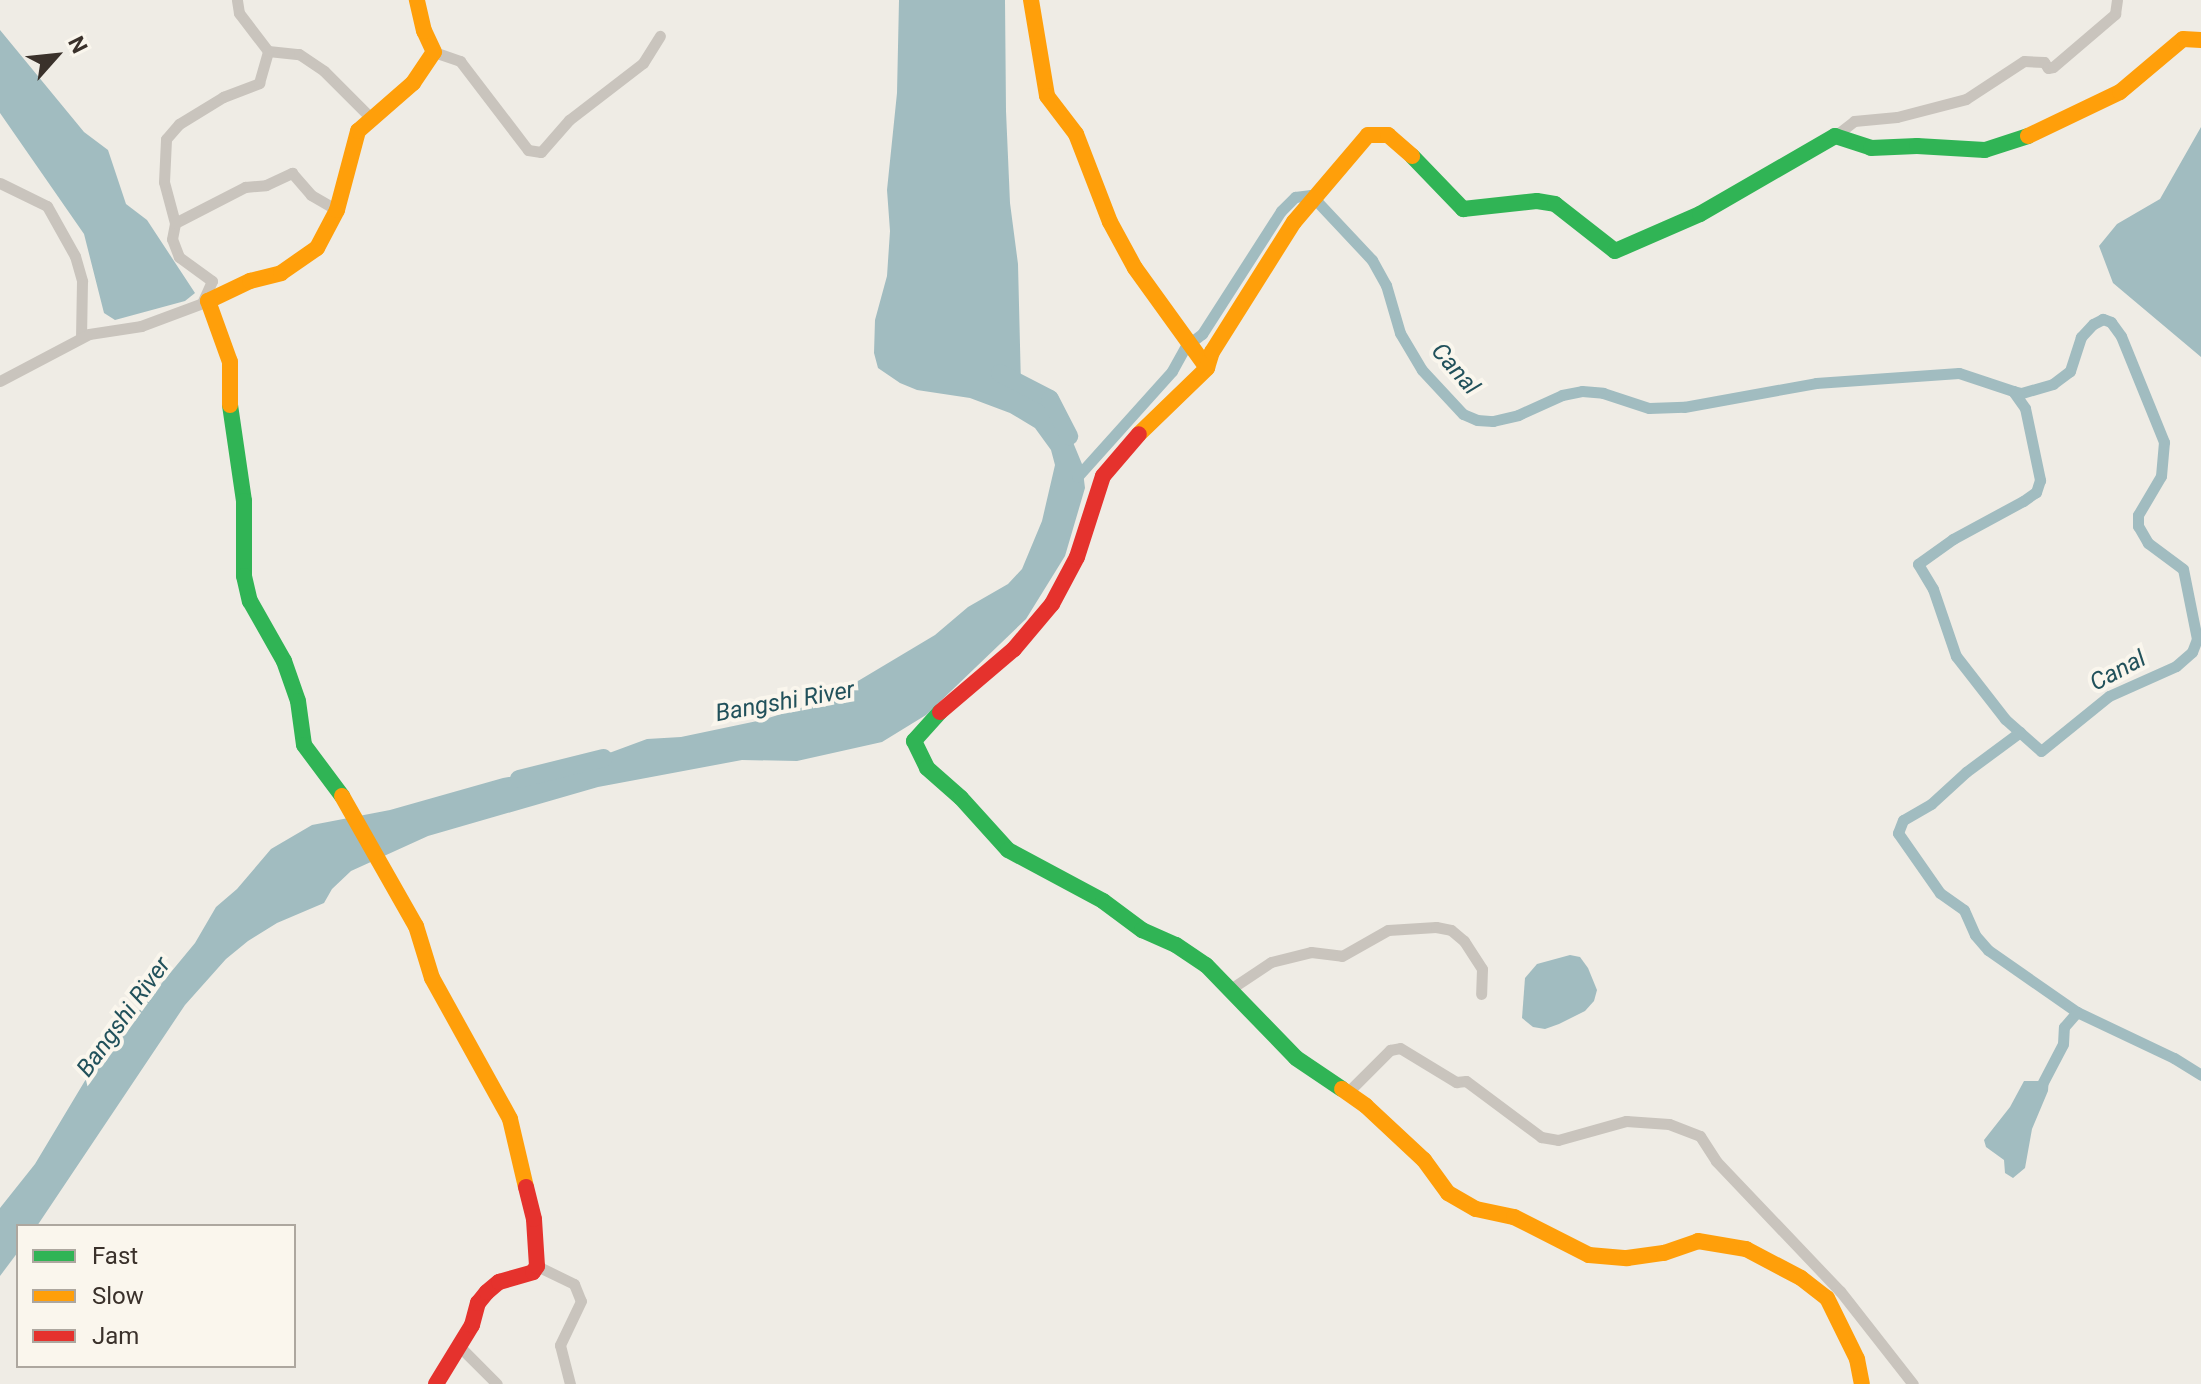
<!DOCTYPE html>
<style>
body{margin:0}
#map{position:relative;width:2201px;height:1384px;overflow:hidden;background:#efece5;font-family:Roboto,sans-serif}
div>[style]{position:absolute}
.water>*{inset:0;background:#a1bcc0}
.canal>*{height:11px;margin:-5.5px;padding:0 5.5px;transform-origin:5.5px;border-radius:5.5px;background:#a1bcc0}
.river>*{height:18px;margin:-9px;padding:0 9px;transform-origin:9px;border-radius:9px;background:#a1bcc0}
.street>*{height:11px;margin:-5.5px;padding:0 5.5px;transform-origin:5.5px;border-radius:5.5px;background:#c9c4bd}
.fast>*{height:16px;margin:-8px;padding:0 8px;transform-origin:8px;border-radius:8px;background:#30b455}
.slow>*{height:16px;margin:-8px;padding:0 8px;transform-origin:8px;border-radius:8px;background:#ff9f0a}
.jam>*{height:16px;margin:-8px;padding:0 8px;transform-origin:8px;border-radius:8px;background:#e5322d}
span{translate:-50% -50%;white-space:nowrap;text-align:center;line-height:1.15;-webkit-text-stroke:8px #faf6ed;paint-order:stroke}
.water-label{font-size:24px;color:#21515b;font-style:italic}
.legend{position:absolute;left:16px;top:1224px;width:280px;height:144px;box-sizing:border-box;background:#faf6ed;border:2px solid #ada79f;margin:0;padding:10px 14px;list-style:none;font-size:24px;color:#3a312b}
.legend li{display:flex;align-items:center;gap:16px;height:40px}
.legend b{width:40px;border:2px solid #ada79f}
.north{position:absolute;left:16px;top:16px;width:80px;height:80px;-webkit-text-stroke:6px #faf6ed;paint-order:stroke;rotate:63deg;font-size:22px;font-weight:700;line-height:32px;text-align:center;color:#3a312b}
.north::after{content:'';display:block;margin:auto;width:28px;height:36px;background:#3a312b;clip-path:polygon(50% 0,100% 100%,50% 72%,0 100%)}
</style>
<div id="map">
<div class="water">
<i style="clip-path:polygon(899px 0,1005px 0,1006px 111px,1010px 203px,1018px 264px,1021px 386px,1035px 392px,1065px 423px,1082px 464px,1085px 488px,1065px 556px,1026px 619px,926px 715px,882px 742px,797px 761px,742px 760px,598px 787px,428px 836px,351px 871px,332px 889px,324px 903px,277px 923px,248px 941px,226px 959px,185px 1005px,37px 1226px,18px 1226px,18px 1252px,0 1276px,0 1208px,35px 1164px,95px 1064px,195px 943px,216px 907px,237px 889px,271px 849px,312px 825px,390px 810px,503px 778px,574px 766px,647px 739px,681px 737px,762px 720px,810px 705px,858px 681px,935px 635px,968px 607px,1008px 584px,1022px 569px,1042px 521px,1055px 465px,1051px 450px,1035px 428px,1010px 413px,970px 398px,917px 390px,900px 383px,878px 368px,874px 353px,875px 320px,887px 276px,890px 231px,887px 190px,897px 93px)"></i>
<i style="clip-path:polygon(0 30px,84px 132px,108px 150px,126px 204px,147px 220px,195px 293px,185px 301px,115px 320px,104px 313px,84px 234px,0 113px)"></i>
<i style="clip-path:polygon(2201px 127px,2201px 357px,2113px 283px,2099px 246px,2117px 224px,2160px 199px)"></i>
<i style="clip-path:polygon(1570px 955px,1580px 957px,1588px 968px,1597px 990px,1594px 1001px,1585px 1011px,1559px 1024px,1545px 1029px,1533px 1027px,1522px 1018px,1525px 978px,1537px 964px)"></i>
<i style="clip-path:polygon(2045px 1076px,2049px 1076px,2048px 1091px,2032px 1129px,2025px 1168px,2013px 1178px,2005px 1173px,2004px 1160px,1986px 1147px,1984px 1140px,2010px 1107px,2024px 1081px,2040px 1081px)"></i>
</div>
<div class="canal">
<i style="left:1077px;top:477px;width:142px;rotate:-48.1deg"></i>
<i style="left:1172px;top:371px;width:29px;rotate:-61deg"></i>
<i style="left:1186px;top:346px;width:20px;rotate:-37deg"></i>
<i style="left:1202px;top:334px;width:146px;rotate:-57.3deg"></i>
<i style="left:1281px;top:211px;width:20px;rotate:-45deg"></i>
<i style="left:1295px;top:197px;width:16px;rotate:-7deg"></i>
<i style="left:1311px;top:195px;width:89px;rotate:46.8deg"></i>
<i style="left:1372px;top:260px;width:29px;rotate:61deg"></i>
<i style="left:1386px;top:285px;width:50px;rotate:73.7deg"></i>
<i style="left:1400px;top:333px;width:43px;rotate:59.3deg"></i>
<i style="left:1422px;top:370px;width:60px;rotate:47deg"></i>
<i style="left:1463px;top:414px;width:15px;rotate:23deg"></i>
<i style="left:1477px;top:420px;width:16px;rotate:4deg"></i>
<i style="left:1493px;top:421px;width:26px;rotate:-13deg"></i>
<i style="left:1518px;top:415px;width:48px;rotate:-24.4deg"></i>
<i style="left:1562px;top:395px;width:20px;rotate:-11deg"></i>
<i style="left:1582px;top:391px;width:21px;rotate:5deg"></i>
<i style="left:1603px;top:393px;width:48px;rotate:18.1deg"></i>
<i style="left:1649px;top:408px;width:35px;rotate:-2deg"></i>
<i style="left:1684px;top:407px;width:134px;rotate:-10.3deg"></i>
<i style="left:1816px;top:383px;width:143px;rotate:-4deg"></i>
<i style="left:1959px;top:373px;width:57px;rotate:18.4deg"></i>
<i style="left:2013px;top:391px;width:21px;rotate:55deg"></i>
<i style="left:2025px;top:408px;width:74px;rotate:78.2deg"></i>
<i style="left:2040px;top:480px;width:13px;rotate:108deg"></i>
<i style="left:2036px;top:492px;width:16px;rotate:145deg"></i>
<i style="left:2023px;top:501px;width:80px;rotate:151.5deg"></i>
<i style="left:1953px;top:539px;width:43px;rotate:144.5deg"></i>
<i style="left:1918px;top:564px;width:29px;rotate:59deg"></i>
<i style="left:1933px;top:589px;width:71px;rotate:71.1deg"></i>
<i style="left:1956px;top:656px;width:80px;rotate:52.1deg"></i>
<i style="left:2005px;top:719px;width:48px;rotate:41.6deg"></i>
<i style="left:2041px;top:751px;width:87px;rotate:-39deg"></i>
<i style="left:2109px;top:696px;width:73px;rotate:-24.1deg"></i>
<i style="left:2176px;top:666px;width:21px;rotate:-41deg"></i>
<i style="left:2192px;top:652px;width:14px;rotate:-69deg"></i>
<i style="left:2197px;top:639px;width:71px;rotate:-101.3deg"></i>
<i style="left:2183px;top:569px;width:44px;rotate:-143.4deg"></i>
<i style="left:2148px;top:543px;width:20px;rotate:-120deg"></i>
<i style="left:2138px;top:526px;width:11px;rotate:-90deg"></i>
<i style="left:2138px;top:515px;width:45px;rotate:-59.5deg"></i>
<i style="left:2161px;top:476px;width:34px;rotate:-85deg"></i>
<i style="left:2164px;top:442px;width:114px;rotate:-112.1deg"></i>
<i style="left:2121px;top:336px;width:17px;rotate:-126deg"></i>
<i style="left:2111px;top:322px;width:9px;rotate:-159deg"></i>
<i style="left:2103px;top:319px;width:11px;rotate:153deg"></i>
<i style="left:2093px;top:324px;width:18px;rotate:133deg"></i>
<i style="left:2081px;top:337px;width:36px;rotate:108deg"></i>
<i style="left:2070px;top:371px;width:21px;rotate:143deg"></i>
<i style="left:2053px;top:384px;width:33px;rotate:164deg"></i>
<i style="left:2021px;top:393px;width:8px;rotate:-166deg"></i>
<i style="left:2020px;top:732px;width:67px;rotate:143.5deg"></i>
<i style="left:1966px;top:772px;width:47px;rotate:137.6deg"></i>
<i style="left:1931px;top:804px;width:32px;rotate:150deg"></i>
<i style="left:1903px;top:820px;width:14px;rotate:111deg"></i>
<i style="left:1898px;top:833px;width:73px;rotate:55deg"></i>
<i style="left:1940px;top:893px;width:29px;rotate:35deg"></i>
<i style="left:1964px;top:910px;width:27px;rotate:66deg"></i>
<i style="left:1975px;top:935px;width:20px;rotate:49deg"></i>
<i style="left:1988px;top:950px;width:108px;rotate:34.9deg"></i>
<i style="left:2077px;top:1012px;width:107px;rotate:25.4deg"></i>
<i style="left:2174px;top:1058px;width:32px;rotate:32deg"></i>
<i style="left:2041px;top:1086px;width:47px;rotate:-62.4deg"></i>
<i style="left:2063px;top:1044px;width:17px;rotate:-87deg"></i>
<i style="left:2064px;top:1027px;width:20px;rotate:-49deg"></i>
</div>
<div class="river">
<i style="left:1000px;top:373px;width:56px;rotate:27.5deg"></i>
<i style="left:1050px;top:399px;width:42px;rotate:62.8deg"></i>
<i style="left:519px;top:779px;width:87px;rotate:-14deg"></i>
</div>
<div class="street">
<i style="left:268px;top:51px;width:31px;rotate:6deg"></i>
<i style="left:299px;top:54px;width:30px;rotate:34deg"></i>
<i style="left:324px;top:71px;width:68px;rotate:45deg"></i>
<i style="left:434px;top:52px;width:28px;rotate:19deg"></i>
<i style="left:460px;top:61px;width:112px;rotate:52.6deg"></i>
<i style="left:528px;top:150px;width:13px;rotate:9deg"></i>
<i style="left:541px;top:152px;width:43px;rotate:-48.8deg"></i>
<i style="left:569px;top:120px;width:93px;rotate:-37.6deg"></i>
<i style="left:643px;top:63px;width:32px;rotate:-58deg"></i>
<i style="left:1835px;top:136px;width:24px;rotate:-38deg"></i>
<i style="left:1854px;top:121px;width:43px;rotate:-5.3deg"></i>
<i style="left:1897px;top:117px;width:71px;rotate:-14.6deg"></i>
<i style="left:1966px;top:99px;width:69px;rotate:-33.2deg"></i>
<i style="left:2024px;top:61px;width:20px;rotate:3deg"></i>
<i style="left:2044px;top:62px;width:7px;rotate:56deg"></i>
<i style="left:2048px;top:68px;width:5px;rotate:-11deg"></i>
<i style="left:2053px;top:67px;width:82px;rotate:-40.5deg"></i>
<i style="left:2115px;top:14px;width:14px;rotate:-82deg"></i>
<i style="left:0;top:183px;width:52px;rotate:26.1deg"></i>
<i style="left:47px;top:206px;width:57px;rotate:60.8deg"></i>
<i style="left:75px;top:256px;width:26px;rotate:74deg"></i>
<i style="left:82px;top:281px;width:56px;rotate:91deg"></i>
<i style="left:175px;top:223px;width:79px;rotate:-27.2deg"></i>
<i style="left:245px;top:187px;width:21px;rotate:-5deg"></i>
<i style="left:266px;top:185px;width:29px;rotate:-25deg"></i>
<i style="left:292px;top:173px;width:29px;rotate:49deg"></i>
<i style="left:311px;top:195px;width:30px;rotate:30deg"></i>
<i style="left:203px;top:301px;width:22px;rotate:-66deg"></i>
<i style="left:212px;top:281px;width:41px;rotate:-144deg"></i>
<i style="left:179px;top:257px;width:19px;rotate:-111deg"></i>
<i style="left:172px;top:239px;width:16px;rotate:-79deg"></i>
<i style="left:175px;top:223px;width:42px;rotate:-105deg"></i>
<i style="left:164px;top:182px;width:43px;rotate:-87.3deg"></i>
<i style="left:166px;top:139px;width:20px;rotate:-49deg"></i>
<i style="left:179px;top:124px;width:52px;rotate:-31.5deg"></i>
<i style="left:223px;top:97px;width:39px;rotate:-21deg"></i>
<i style="left:259px;top:83px;width:33px;rotate:-74deg"></i>
<i style="left:268px;top:51px;width:48px;rotate:-127.3deg"></i>
<i style="left:239px;top:13px;width:13px;rotate:-99deg"></i>
<i style="left:0;top:381px;width:101px;rotate:-27.8deg"></i>
<i style="left:89px;top:334px;width:53px;rotate:-8.7deg"></i>
<i style="left:141px;top:326px;width:72px;rotate:-20.5deg"></i>
<i style="left:1229px;top:990px;width:50px;rotate:-33.7deg"></i>
<i style="left:1271px;top:962px;width:41px;rotate:-14deg"></i>
<i style="left:1311px;top:952px;width:31px;rotate:7deg"></i>
<i style="left:1342px;top:956px;width:53px;rotate:-29.5deg"></i>
<i style="left:1388px;top:930px;width:48px;rotate:-3.6deg"></i>
<i style="left:1436px;top:927px;width:15px;rotate:11deg"></i>
<i style="left:1451px;top:930px;width:17px;rotate:40deg"></i>
<i style="left:1464px;top:941px;width:33px;rotate:57deg"></i>
<i style="left:1482px;top:969px;width:25px;rotate:92deg"></i>
<i style="left:1347px;top:1093px;width:61px;rotate:-45deg"></i>
<i style="left:1390px;top:1050px;width:10px;rotate:-11deg"></i>
<i style="left:1400px;top:1048px;width:66px;rotate:31.3deg"></i>
<i style="left:1456px;top:1082px;width:10px;rotate:-6deg"></i>
<i style="left:1466px;top:1081px;width:94px;rotate:36.7deg"></i>
<i style="left:1541px;top:1137px;width:17px;rotate:10deg"></i>
<i style="left:1558px;top:1140px;width:71px;rotate:-15.6deg"></i>
<i style="left:1626px;top:1121px;width:43px;rotate:4deg"></i>
<i style="left:1669px;top:1124px;width:33px;rotate:21deg"></i>
<i style="left:1700px;top:1136px;width:30px;rotate:57deg"></i>
<i style="left:1716px;top:1161px;width:180px;rotate:46.4deg"></i>
<i style="left:1840px;top:1291px;width:118px;rotate:51.9deg"></i>
<i style="left:537px;top:1266px;width:41px;rotate:25.9deg"></i>
<i style="left:574px;top:1284px;width:18px;rotate:68deg"></i>
<i style="left:581px;top:1301px;width:49px;rotate:115.5deg"></i>
<i style="left:560px;top:1345px;width:40px;rotate:75.6deg"></i>
<i style="left:460px;top:1347px;width:52px;rotate:45deg"></i>
</div>
<div class="fast">
<i style="left:1412px;top:156px;width:74px;rotate:46.1deg"></i>
<i style="left:1463px;top:209px;width:74px;rotate:-6.2deg"></i>
<i style="left:1537px;top:201px;width:18px;rotate:9deg"></i>
<i style="left:1555px;top:204px;width:76px;rotate:38.1deg"></i>
<i style="left:1615px;top:251px;width:93px;rotate:-23.5deg"></i>
<i style="left:1700px;top:214px;width:156px;rotate:-30deg"></i>
<i style="left:1835px;top:136px;width:38px;rotate:18deg"></i>
<i style="left:1871px;top:148px;width:46px;rotate:-2.5deg"></i>
<i style="left:1917px;top:146px;width:68px;rotate:3.4deg"></i>
<i style="left:1985px;top:150px;width:45px;rotate:-18deg"></i>
<i style="left:230px;top:405px;width:97px;rotate:81.7deg"></i>
<i style="left:244px;top:501px;width:75px;rotate:90deg"></i>
<i style="left:244px;top:576px;width:26px;rotate:77deg"></i>
<i style="left:250px;top:601px;width:69px;rotate:60.5deg"></i>
<i style="left:284px;top:661px;width:42px;rotate:70.7deg"></i>
<i style="left:298px;top:701px;width:44px;rotate:82.2deg"></i>
<i style="left:304px;top:745px;width:64px;rotate:53.3deg"></i>
<i style="left:940px;top:712px;width:39px;rotate:132deg"></i>
<i style="left:914px;top:741px;width:30px;rotate:64deg"></i>
<i style="left:927px;top:768px;width:45px;rotate:41.4deg"></i>
<i style="left:961px;top:798px;width:70px;rotate:47.9deg"></i>
<i style="left:1008px;top:850px;width:108px;rotate:28.2deg"></i>
<i style="left:1103px;top:901px;width:49px;rotate:36.6deg"></i>
<i style="left:1142px;top:930px;width:37px;rotate:24deg"></i>
<i style="left:1176px;top:945px;width:36px;rotate:34deg"></i>
<i style="left:1206px;top:965px;width:129px;rotate:45.9deg"></i>
<i style="left:1296px;top:1058px;width:55px;rotate:34deg"></i>
</div>
<div class="slow">
<i style="left:1031px;top:0;width:97px;rotate:80.5deg"></i>
<i style="left:1047px;top:96px;width:48px;rotate:52.7deg"></i>
<i style="left:1076px;top:134px;width:94px;rotate:68.9deg"></i>
<i style="left:1110px;top:222px;width:52px;rotate:61.5deg"></i>
<i style="left:1135px;top:268px;width:123px;rotate:54.2deg"></i>
<i style="left:2028px;top:136px;width:102px;rotate:-25.6deg"></i>
<i style="left:2120px;top:92px;width:82px;rotate:-40.1deg"></i>
<i style="left:2183px;top:39px;width:18px;rotate:3deg"></i>
<i style="left:230px;top:405px;width:43px;rotate:-90deg"></i>
<i style="left:230px;top:362px;width:65px;rotate:-109.8deg"></i>
<i style="left:208px;top:301px;width:47px;rotate:-25.5deg"></i>
<i style="left:250px;top:281px;width:32px;rotate:-14deg"></i>
<i style="left:281px;top:273px;width:44px;rotate:-34.8deg"></i>
<i style="left:317px;top:248px;width:43px;rotate:-62.2deg"></i>
<i style="left:337px;top:210px;width:82px;rotate:-75.1deg"></i>
<i style="left:358px;top:131px;width:73px;rotate:-41.1deg"></i>
<i style="left:413px;top:83px;width:37px;rotate:-56deg"></i>
<i style="left:434px;top:52px;width:23px;rotate:-115deg"></i>
<i style="left:424px;top:31px;width:32px;rotate:-103deg"></i>
<i style="left:1139px;top:434px;width:95px;rotate:-44.1deg"></i>
<i style="left:1207px;top:368px;width:17px;rotate:-73deg"></i>
<i style="left:1212px;top:352px;width:154px;rotate:-57.8deg"></i>
<i style="left:1294px;top:222px;width:114px;rotate:-49.6deg"></i>
<i style="left:1368px;top:135px;width:20px"></i>
<i style="left:1388px;top:135px;width:32px;rotate:41deg"></i>
<i style="left:342px;top:796px;width:150px;rotate:60.4deg"></i>
<i style="left:416px;top:926px;width:54px;rotate:72.9deg"></i>
<i style="left:432px;top:978px;width:161px;rotate:61deg"></i>
<i style="left:510px;top:1119px;width:70px;rotate:76.8deg"></i>
<i style="left:1342px;top:1089px;width:29px;rotate:35deg"></i>
<i style="left:1366px;top:1106px;width:79px;rotate:43deg"></i>
<i style="left:1424px;top:1160px;width:41px;rotate:54deg"></i>
<i style="left:1448px;top:1193px;width:32px;rotate:30deg"></i>
<i style="left:1476px;top:1209px;width:39px;rotate:12deg"></i>
<i style="left:1514px;top:1217px;width:84px;rotate:26.9deg"></i>
<i style="left:1589px;top:1255px;width:38px;rotate:5deg"></i>
<i style="left:1627px;top:1258px;width:37px;rotate:-8deg"></i>
<i style="left:1664px;top:1253px;width:36px;rotate:-19deg"></i>
<i style="left:1698px;top:1241px;width:49px;rotate:9.5deg"></i>
<i style="left:1746px;top:1249px;width:62px;rotate:27.8deg"></i>
<i style="left:1801px;top:1278px;width:33px;rotate:38deg"></i>
<i style="left:1827px;top:1298px;width:68px;rotate:63.8deg"></i>
<i style="left:1857px;top:1359px;width:25px;rotate:79deg"></i>
</div>
<div class="jam">
<i style="left:940px;top:712px;width:97px;rotate:-40.4deg"></i>
<i style="left:1014px;top:649px;width:59px;rotate:-49.8deg"></i>
<i style="left:1052px;top:604px;width:53px;rotate:-62deg"></i>
<i style="left:1077px;top:557px;width:85px;rotate:-72.2deg"></i>
<i style="left:1103px;top:476px;width:55px;rotate:-49.4deg"></i>
<i style="left:436px;top:1384px;width:69px;rotate:-58.6deg"></i>
<i style="left:472px;top:1325px;width:23px;rotate:-75deg"></i>
<i style="left:478px;top:1303px;width:14px;rotate:-51deg"></i>
<i style="left:487px;top:1292px;width:16px;rotate:-40deg"></i>
<i style="left:499px;top:1282px;width:35px;rotate:-16deg"></i>
<i style="left:533px;top:1272px;width:7px;rotate:-56deg"></i>
<i style="left:537px;top:1266px;width:47px;rotate:-93.7deg"></i>
<i style="left:534px;top:1219px;width:33px;rotate:-104deg"></i>
</div>
<div class="water-label">
<span style="left:1455px;top:369px;rotate:49deg">Canal</span>
<span style="left:2118px;top:671px;rotate:-28deg">Canal</span>
<span style="left:785px;top:702px;rotate:-10deg">Bangshi River</span>
<span style="left:124px;top:1017px;rotate:-54deg">Bangshi River</span>
</div>
<ul class="legend">
<li><b style="height:10px;background:#30b455"></b>Fast</li>
<li><b style="height:10px;background:#ff9f0a"></b>Slow</li>
<li><b style="height:10px;background:#e5322d"></b>Jam</li>
</ul>
<div class="north">N</div>
</div>
